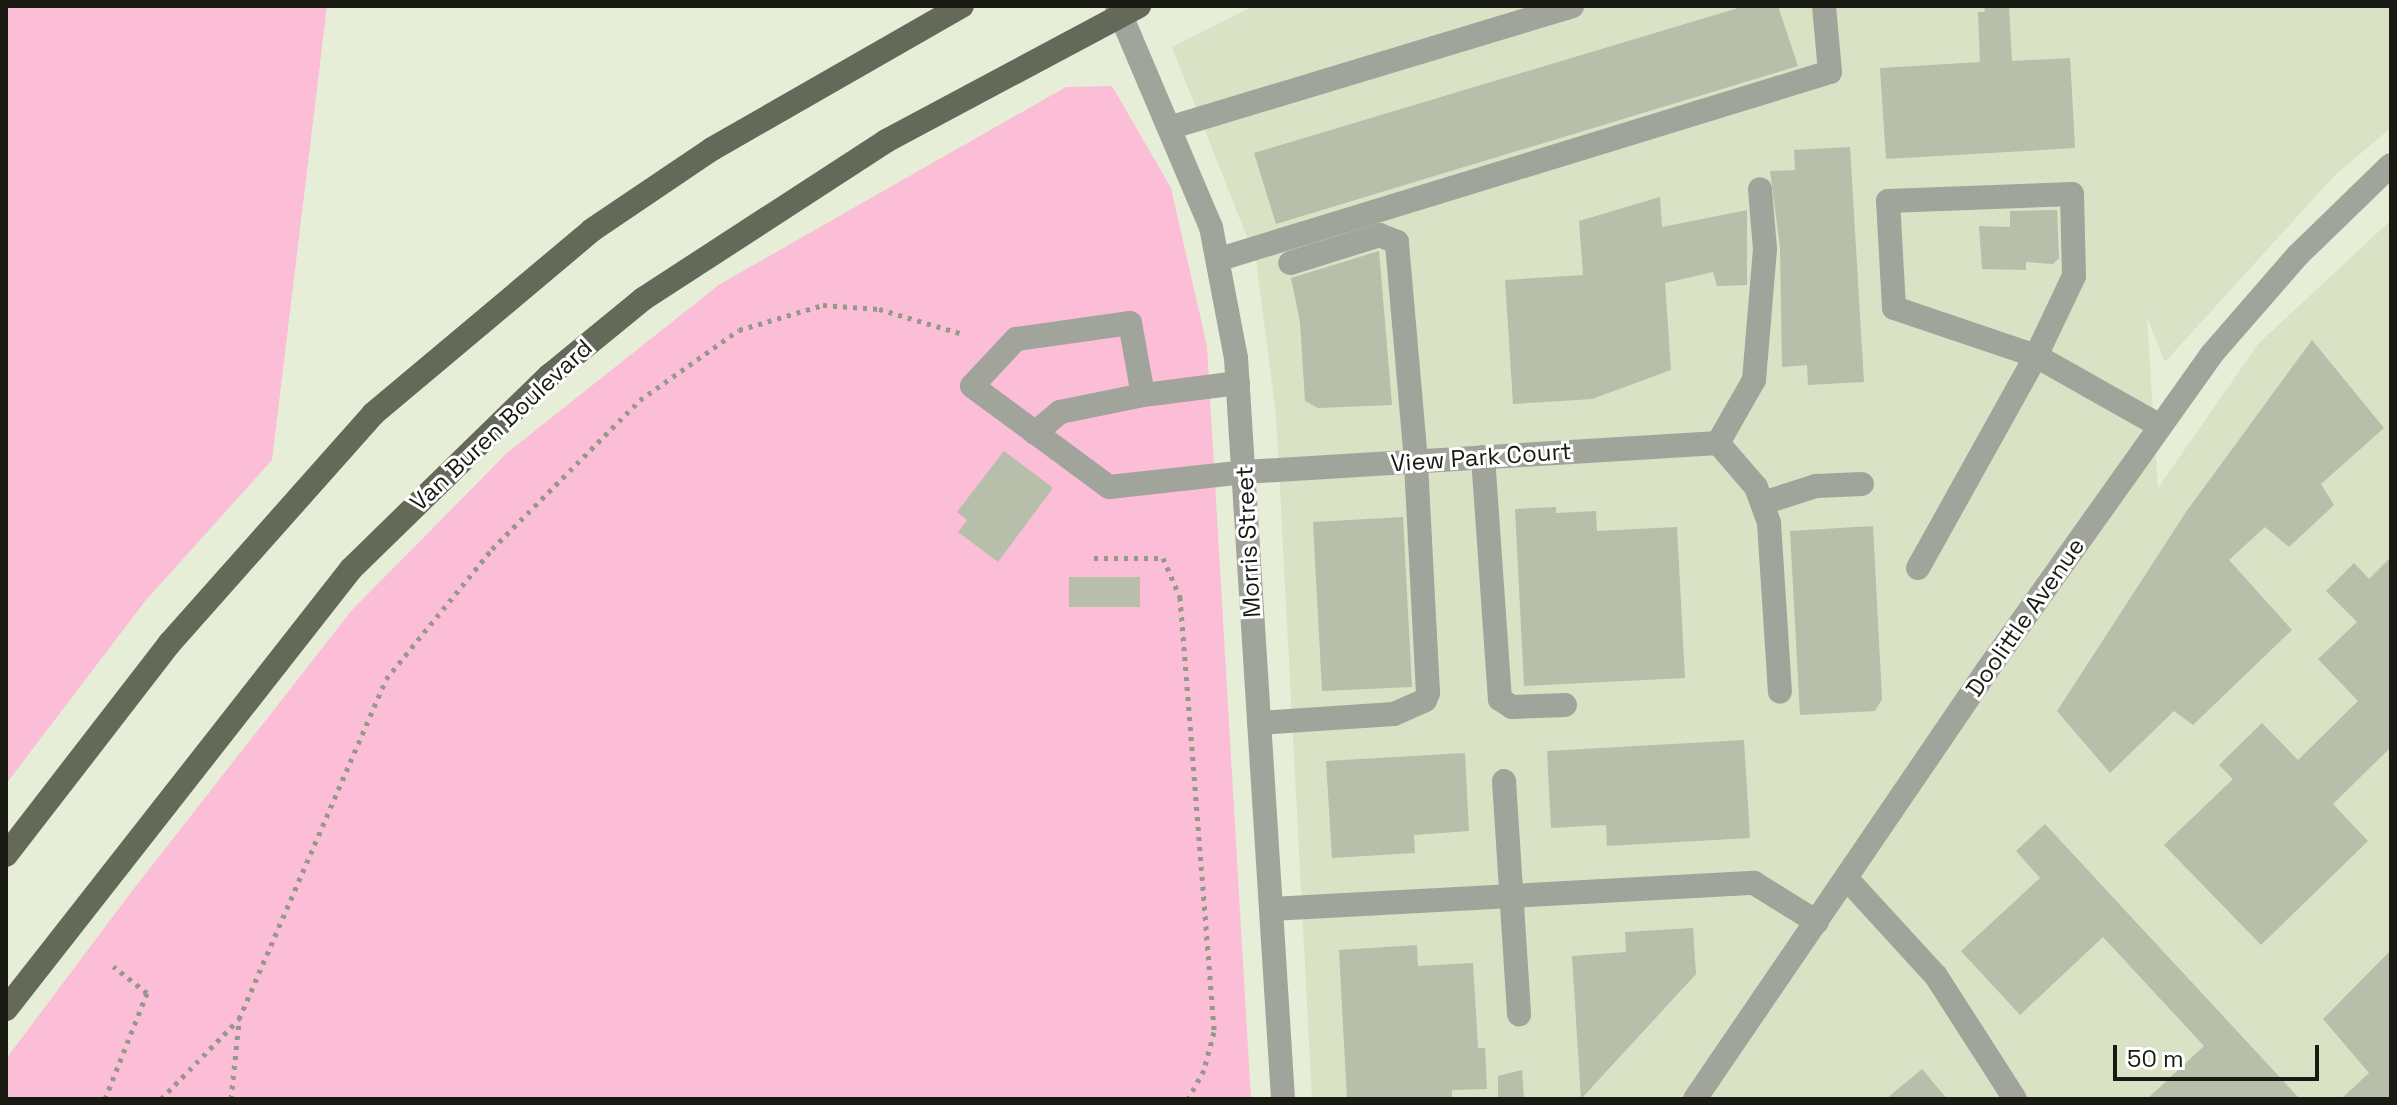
<!DOCTYPE html>
<style>
body{margin:0}
#map{position:relative;width:2397px;height:1105px;overflow:hidden;background:#e7eed8;font-family:"Space Grotesk",sans-serif}
div>[style]{position:absolute}
.built>*{inset:0;background:#d9e2c5}
.green>*{inset:0;background:#fbbed6}
.building>*{inset:0;background:#b7bea9}
.path>*{height:5px;margin-top:-2.5px;transform-origin:0;background:repeating-linear-gradient(90deg,#949989 0 4px,transparent 0 10px)}
.minor>*{height:24px;margin:-12px;padding:0 12px;transform-origin:12px;border-radius:12px;background:#a0a49a}
.major>*{height:24px;margin:-12px;padding:0 12px;transform-origin:12px;border-radius:12px;background:#646959}
span{translate:-50% -50%;white-space:nowrap;text-align:center;line-height:1.15;-webkit-text-stroke:6px #fff;paint-order:stroke}
.street-label{font-size:24px;color:#191b13}
.frame{position:absolute;inset:0;border:8px solid #191b13;pointer-events:none}
.scale{position:absolute;left:2113px;top:1045px;width:206px;height:36px;box-sizing:border-box;border:4px solid #191b13;border-top:0;padding-left:10px;font-size:24px;line-height:28px;white-space:nowrap;color:#191b13;-webkit-text-stroke:6px #fff;paint-order:stroke}
</style>
<div id="map">
<div class="built">
<i style="clip-path:polygon(1254px 6px,2391px 6px,2391px 128px,2335px 175px,2165px 362px,2147px 318px,2158px 488px,2258px 344px,2391px 220px,2391px 1099px,1312px 1099px,1276px 415px,1256px 260px,1172px 47px)"></i>
</div>
<div class="green">
<i style="clip-path:polygon(6px 6px,327px 6px,272px 460px,146px 600px,6px 784px)"></i>
<i style="clip-path:polygon(1112px 86px,1171px 188px,1207px 346px,1251px 1099px,6px 1099px,6px 1059px,132px 891px,352px 610px,508px 452px,720px 284px,1066px 87px)"></i>
</div>
<div class="building">
<i style="clip-path:polygon(1745px 6px,1778px 6px,1798px 66px,1276px 224px,1254px 153px)"></i>
<i style="clip-path:polygon(1984px 6px,2009px 6px,2012px 61px,2070px 58px,2075px 148px,1886px 159px,1880px 68px,1980px 62px,1978px 12px,1985px 12px)"></i>
<i style="clip-path:polygon(1850px 147px,1864px 382px,1808px 385px,1807px 365px,1782px 367px,1780px 248px,1770px 171px,1795px 170px,1794px 150px)"></i>
<i style="clip-path:polygon(1660px 197px,1662px 227px,1747px 210px,1747px 285px,1717px 286px,1713px 272px,1665px 283px,1671px 370px,1592px 399px,1513px 404px,1505px 280px,1583px 275px,1579px 221px)"></i>
<i style="clip-path:polygon(2057px 210px,2059px 258px,2053px 264px,2026px 262px,2026px 270px,1982px 269px,1979px 226px,2010px 227px,2010px 211px)"></i>
<i style="clip-path:polygon(1379px 251px,1392px 405px,1318px 408px,1305px 401px,1300px 322px,1291px 278px)"></i>
<i style="clip-path:polygon(2312px 340px,2384px 428px,2321px 484px,2334px 505px,2289px 547px,2265px 527px,2229px 560px,2292px 630px,2193px 725px,2174px 711px,2110px 773px,2057px 711px,2186px 512px)"></i>
<i style="clip-path:polygon(1004px 451px,1053px 488px,998px 562px,958px 532px,967px 520px,957px 512px)"></i>
<i style="clip-path:polygon(1556px 507px,1556px 513px,1596px 511px,1597px 531px,1677px 527px,1685px 678px,1524px 686px,1515px 509px)"></i>
<i style="clip-path:polygon(1403px 517px,1412px 687px,1322px 691px,1313px 522px)"></i>
<i style="clip-path:polygon(1873px 526px,1882px 699px,1875px 711px,1800px 715px,1790px 531px)"></i>
<i style="clip-path:polygon(2391px 557px,2391px 747px,2333px 804px,2368px 841px,2261px 945px,2164px 845px,2233px 779px,2219px 765px,2262px 723px,2298px 760px,2358px 701px,2318px 659px,2357px 622px,2326px 591px,2354px 563px,2369px 579px)"></i>
<i style="clip-path:polygon(1069px 577px,1140px 577px,1140px 607px,1069px 607px)"></i>
<i style="clip-path:polygon(1744px 740px,1750px 838px,1607px 846px,1606px 825px,1551px 828px,1547px 751px)"></i>
<i style="clip-path:polygon(1465px 753px,1469px 831px,1414px 835px,1415px 853px,1332px 858px,1326px 761px)"></i>
<i style="clip-path:polygon(2045px 824px,2300px 1099px,2147px 1099px,2204px 1046px,2103px 937px,2020px 1015px,1961px 951px,2040px 878px,2016px 851px)"></i>
<i style="clip-path:polygon(1693px 928px,1696px 974px,1581px 1099px,1572px 956px,1626px 952px,1625px 932px)"></i>
<i style="clip-path:polygon(1417px 945px,1418px 966px,1473px 963px,1478px 1048px,1485px 1048px,1487px 1089px,1452px 1090px,1452px 1099px,1347px 1099px,1339px 950px)"></i>
<i style="clip-path:polygon(2391px 950px,2391px 1099px,2341px 1099px,2369px 1073px,2323px 1019px)"></i>
<i style="clip-path:polygon(1922px 1069px,1947px 1099px,1886px 1099px)"></i>
<i style="clip-path:polygon(1522px 1070px,1524px 1099px,1498px 1099px,1498px 1076px)"></i>
</div>
<div class="path">
<i style="left:1094px;top:558px;width:69px"></i>
<i style="left:1163px;top:558px;width:43px;rotate:66.4deg"></i>
<i style="left:1180px;top:597px;width:436px;rotate:85.5deg"></i>
<i style="left:1214px;top:1032px;width:39px;rotate:105deg"></i>
<i style="left:1204px;top:1070px;width:33px;rotate:119deg"></i>
<i style="left:105px;top:1099px;width:114px;rotate:-68.4deg"></i>
<i style="left:147px;top:993px;width:43px;rotate:-141.5deg"></i>
<i style="left:161px;top:1099px;width:112px;rotate:-45.7deg"></i>
<i style="left:239px;top:1019px;width:370px;rotate:-66.6deg"></i>
<i style="left:386px;top:679px;width:168px;rotate:-50.8deg"></i>
<i style="left:492px;top:549px;width:210px;rotate:-45.2deg"></i>
<i style="left:640px;top:400px;width:121px;rotate:-35.3deg"></i>
<i style="left:739px;top:330px;width:88px;rotate:-16.6deg"></i>
<i style="left:823px;top:305px;width:56px;rotate:4.1deg"></i>
<i style="left:879px;top:309px;width:88px;rotate:16.6deg"></i>
<i style="left:231px;top:1099px;width:78px;rotate:-84.1deg"></i>
</div>
<div class="minor">
<i style="left:1117px;top:6px;width:240px;rotate:67deg"></i>
<i style="left:1211px;top:227px;width:133px;rotate:79.2deg"></i>
<i style="left:1236px;top:358px;width:742px;rotate:86.37deg"></i>
<i style="left:1172px;top:127px;width:418px;rotate:-16.8deg"></i>
<i style="left:2072px;top:194px;width:82px;rotate:88.6deg"></i>
<i style="left:2074px;top:276px;width:89px;rotate:115.4deg"></i>
<i style="left:2036px;top:356px;width:150px;rotate:-161.3deg"></i>
<i style="left:1894px;top:308px;width:107px;rotate:-93.2deg"></i>
<i style="left:1888px;top:201px;width:184px;rotate:-2.2deg"></i>
<i style="left:1220px;top:259px;width:638px;rotate:-17.04deg"></i>
<i style="left:1830px;top:72px;width:66px;rotate:-95.2deg"></i>
<i style="left:1238px;top:383px;width:96px;rotate:172.8deg"></i>
<i style="left:1143px;top:395px;width:73px;rotate:-100.2deg"></i>
<i style="left:1130px;top:323px;width:115px;rotate:172deg"></i>
<i style="left:1016px;top:339px;width:64px;rotate:133.1deg"></i>
<i style="left:972px;top:386px;width:170px;rotate:36.4deg"></i>
<i style="left:1109px;top:487px;width:136px;rotate:-6.3deg"></i>
<i style="left:1244px;top:472px;width:475px;rotate:-3.5deg"></i>
<i style="left:1035px;top:433px;width:33px;rotate:-40deg"></i>
<i style="left:1060px;top:412px;width:85px;rotate:-11.6deg"></i>
<i style="left:1718px;top:443px;width:58px;rotate:49.2deg"></i>
<i style="left:1756px;top:487px;width:38px;rotate:70deg"></i>
<i style="left:1769px;top:523px;width:169px;rotate:86.3deg"></i>
<i style="left:1718px;top:443px;width:73px;rotate:-60.3deg"></i>
<i style="left:1754px;top:380px;width:131px;rotate:-85.2deg"></i>
<i style="left:1765px;top:249px;width:60px;rotate:-94.8deg"></i>
<i style="left:1483px;top:457px;width:243px;rotate:86deg"></i>
<i style="left:1500px;top:699px;width:14px;rotate:34deg"></i>
<i style="left:1512px;top:707px;width:53px;rotate:-2.2deg"></i>
<i style="left:1763px;top:503px;width:56px;rotate:-17.8deg"></i>
<i style="left:1816px;top:486px;width:46px;rotate:-2.5deg"></i>
<i style="left:1918px;top:568px;width:243px;rotate:-60.9deg"></i>
<i style="left:2036px;top:356px;width:142px;rotate:29.4deg"></i>
<i style="left:1259px;top:723px;width:135px;rotate:-3.8deg"></i>
<i style="left:1394px;top:714px;width:34px;rotate:-24deg"></i>
<i style="left:1425px;top:700px;width:8px;rotate:-67deg"></i>
<i style="left:1428px;top:693px;width:232px;rotate:-93deg"></i>
<i style="left:1416px;top:461px;width:220px;rotate:-95deg"></i>
<i style="left:1397px;top:242px;width:18px;rotate:-158deg"></i>
<i style="left:1380px;top:235px;width:94px;rotate:162.7deg"></i>
<i style="left:1504px;top:781px;width:234px;rotate:86.3deg"></i>
<i style="left:1848px;top:880px;width:130px;rotate:47.5deg"></i>
<i style="left:1936px;top:976px;width:146px;rotate:57.3deg"></i>
<i style="left:1271px;top:909px;width:484px;rotate:-3.1deg"></i>
<i style="left:1754px;top:883px;width:74px;rotate:31.8deg"></i>
<i style="left:1695px;top:1099px;width:520px;rotate:-55.73deg"></i>
<i style="left:1988px;top:669px;width:385px;rotate:-54.6deg"></i>
<i style="left:2211px;top:355px;width:133px;rotate:-49deg"></i>
<i style="left:2298px;top:255px;width:129px;rotate:-44.1deg"></i>
</div>
<div class="major">
<i style="left:6px;top:855px;width:267px;rotate:-52.3deg"></i>
<i style="left:169px;top:644px;width:307px;rotate:-48.4deg"></i>
<i style="left:373px;top:414px;width:286px;rotate:-40deg"></i>
<i style="left:592px;top:230px;width:145px;rotate:-34deg"></i>
<i style="left:712px;top:149px;width:288px;rotate:-29.8deg"></i>
<i style="left:6px;top:1009px;width:559px;rotate:-51.9deg"></i>
<i style="left:351px;top:569px;width:277px;rotate:-44.3deg"></i>
<i style="left:549px;top:376px;width:122px;rotate:-39.3deg"></i>
<i style="left:643px;top:299px;width:290px;rotate:-33deg"></i>
<i style="left:886px;top:141px;width:287px;rotate:-28.1deg"></i>
</div>
<div class="street-label">
<span style="left:501px;top:425px;rotate:-43deg">Van Buren Boulevard</span>
<span style="left:1481px;top:457px;rotate:-4deg">View Park Court</span>
<span style="left:1248px;top:542px;rotate:-93deg">Morris Street</span>
<span style="left:2025px;top:617px;rotate:-55deg">Doolittle Avenue</span>
</div>
<div class="frame"></div>
<div class="scale">50 m</div>
</div>
